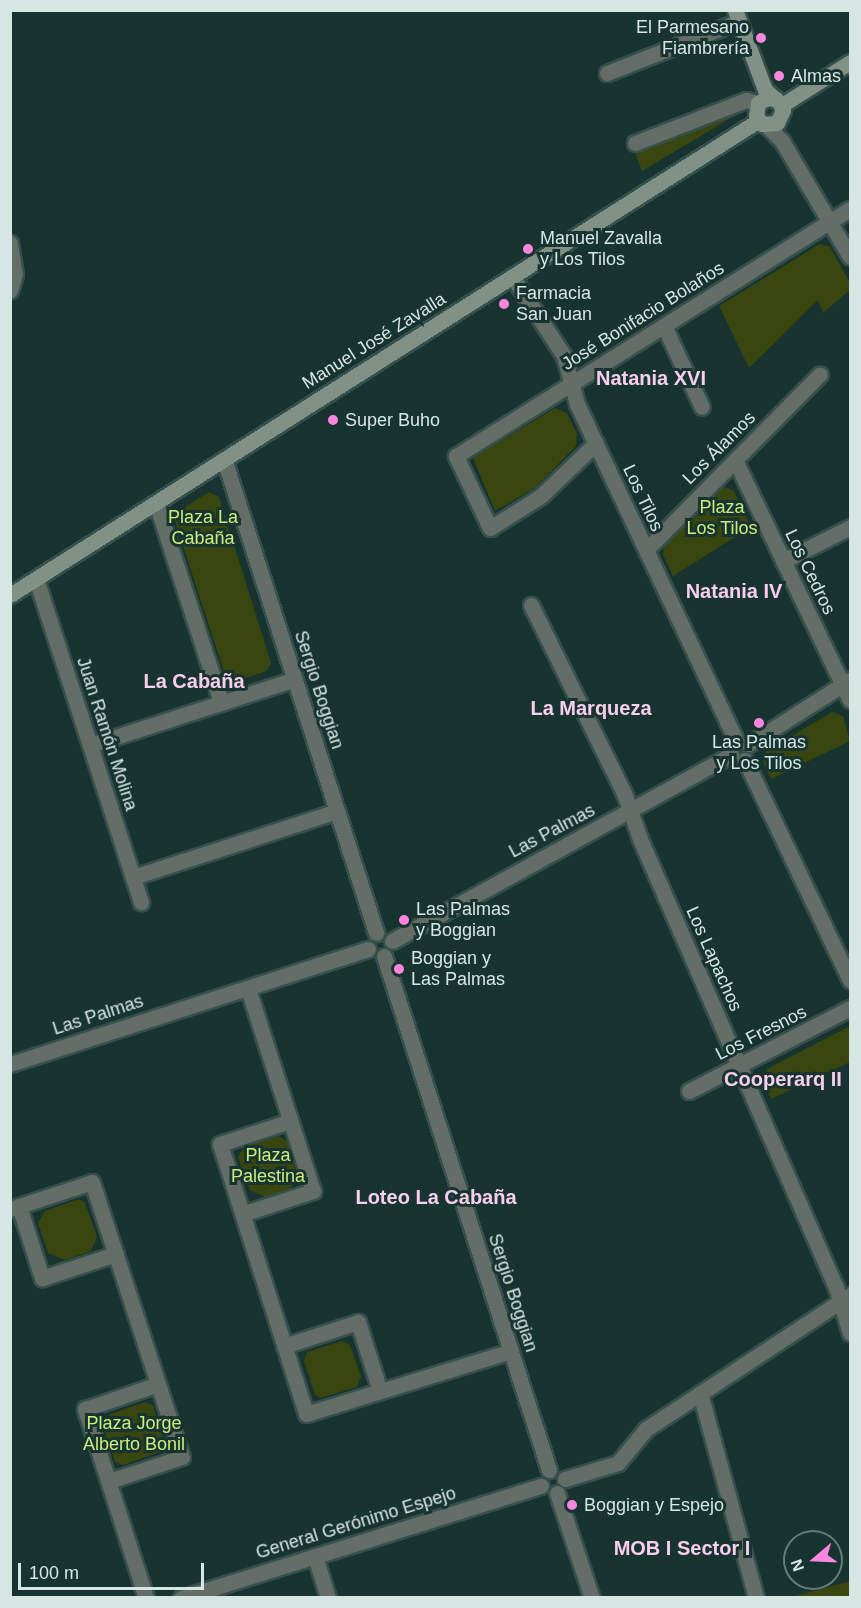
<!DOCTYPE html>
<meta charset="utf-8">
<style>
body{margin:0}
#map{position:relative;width:861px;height:1608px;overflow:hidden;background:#183430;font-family:Helvetica,sans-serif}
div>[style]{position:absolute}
.green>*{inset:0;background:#394610}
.roads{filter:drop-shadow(2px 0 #36504d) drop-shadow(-2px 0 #36504d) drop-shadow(0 2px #36504d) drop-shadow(0 -2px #36504d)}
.street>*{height:15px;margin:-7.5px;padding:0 7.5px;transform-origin:7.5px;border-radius:7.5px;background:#646d66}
.secondary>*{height:15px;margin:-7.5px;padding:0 7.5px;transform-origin:7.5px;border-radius:7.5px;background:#829186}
.dots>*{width:16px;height:16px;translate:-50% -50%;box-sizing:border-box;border:3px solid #183430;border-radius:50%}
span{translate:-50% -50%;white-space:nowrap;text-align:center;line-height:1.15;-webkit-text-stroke:6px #183430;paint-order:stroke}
.poi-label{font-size:18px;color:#d6e6e3}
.right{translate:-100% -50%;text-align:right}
.left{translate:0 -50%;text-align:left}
.street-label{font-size:18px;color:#d6e6e3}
.park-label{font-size:18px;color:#ccec7c}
.neighbourhood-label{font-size:20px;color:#f7ceeb;font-weight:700}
.frame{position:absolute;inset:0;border:12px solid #d6e6e3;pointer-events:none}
.north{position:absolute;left:783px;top:1530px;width:60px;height:60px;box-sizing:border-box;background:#183430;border:2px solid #647b78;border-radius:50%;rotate:251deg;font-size:16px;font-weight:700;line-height:24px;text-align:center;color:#d6e6e3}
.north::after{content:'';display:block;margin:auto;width:21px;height:27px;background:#fe86e0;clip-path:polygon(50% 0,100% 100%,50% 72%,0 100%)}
.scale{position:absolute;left:18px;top:1563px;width:186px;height:27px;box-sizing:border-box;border:3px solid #d6e6e3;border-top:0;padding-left:8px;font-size:18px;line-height:21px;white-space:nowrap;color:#d6e6e3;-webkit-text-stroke:4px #183430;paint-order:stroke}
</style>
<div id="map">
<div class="green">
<i style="clip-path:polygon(741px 112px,642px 171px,635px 153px)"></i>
<i style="clip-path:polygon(820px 244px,830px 247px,850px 283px,850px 290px,823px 313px,818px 300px,749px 368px,719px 306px)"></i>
<i style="clip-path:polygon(555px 408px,567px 413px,577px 434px,576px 446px,535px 488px,495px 511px,473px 458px)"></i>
<i style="clip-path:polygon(723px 486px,734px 491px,751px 527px,673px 576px,663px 555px,664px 547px)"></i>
<i style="clip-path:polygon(209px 492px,219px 497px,271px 663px,267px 671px,234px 682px,226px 678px,175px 521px,179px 511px)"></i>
<i style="clip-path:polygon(832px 712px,843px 716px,850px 741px,771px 779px,762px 760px,765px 752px)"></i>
<i style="clip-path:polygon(850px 1026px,850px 1062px,771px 1099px,763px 1080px,767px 1069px)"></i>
<i style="clip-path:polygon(279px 1136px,287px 1141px,297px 1175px,292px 1188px,265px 1197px,250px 1190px,238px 1157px,244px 1147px)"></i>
<i style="clip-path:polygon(79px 1199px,85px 1203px,97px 1237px,91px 1251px,65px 1260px,48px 1253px,38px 1223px,45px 1211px)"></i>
<i style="clip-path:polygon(342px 1341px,350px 1345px,361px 1377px,357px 1387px,321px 1398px,315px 1395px,304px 1361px,307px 1352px)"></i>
<i style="clip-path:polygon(145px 1402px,153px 1406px,165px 1443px,160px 1452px,123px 1465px,115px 1462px,103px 1427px,110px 1414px)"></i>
<i style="clip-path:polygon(850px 1581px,850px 1597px,791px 1597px,821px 1589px)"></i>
</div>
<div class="roads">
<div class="street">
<i style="left:607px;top:73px;width:142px;rotate:-21.5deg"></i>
<i style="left:767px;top:126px;width:21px;rotate:45deg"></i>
<i style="left:782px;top:141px;width:134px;rotate:59.6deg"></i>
<i style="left:635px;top:143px;width:119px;rotate:-21.2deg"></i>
<i style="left:746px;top:100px;width:12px;rotate:14deg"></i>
<i style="left:10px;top:243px;width:31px;rotate:81deg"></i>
<i style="left:15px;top:274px;width:17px;rotate:107deg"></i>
<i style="left:512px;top:276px;width:95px;rotate:57deg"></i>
<i style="left:564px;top:356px;width:50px;rotate:74.8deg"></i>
<i style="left:577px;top:404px;width:373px;rotate:64.7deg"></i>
<i style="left:664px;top:326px;width:89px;rotate:64.9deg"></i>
<i style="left:596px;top:443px;width:76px;rotate:136.1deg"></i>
<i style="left:541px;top:496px;width:60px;rotate:147.9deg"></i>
<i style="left:490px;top:528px;width:80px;rotate:-115.3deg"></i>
<i style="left:456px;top:456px;width:465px;rotate:-32.1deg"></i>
<i style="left:224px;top:459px;width:498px;rotate:72.2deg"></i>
<i style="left:735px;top:460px;width:266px;rotate:64.4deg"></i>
<i style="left:156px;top:503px;width:209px;rotate:71.9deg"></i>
<i style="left:646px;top:550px;width:247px;rotate:-45.3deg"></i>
<i style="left:783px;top:561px;width:75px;rotate:-26.9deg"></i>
<i style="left:36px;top:579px;width:340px;rotate:72deg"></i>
<i style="left:531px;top:605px;width:210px;rotate:63.7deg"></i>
<i style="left:624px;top:793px;width:49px;rotate:70.8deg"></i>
<i style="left:640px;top:839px;width:489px;rotate:66.4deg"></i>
<i style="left:836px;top:1287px;width:48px;rotate:73.1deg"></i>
<i style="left:749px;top:744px;width:120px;rotate:-32.4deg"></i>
<i style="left:90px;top:745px;width:215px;rotate:-17.8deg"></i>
<i style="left:745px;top:760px;width:244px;rotate:64.5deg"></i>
<i style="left:133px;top:877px;width:214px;rotate:-17.9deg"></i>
<i style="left:392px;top:941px;width:387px;rotate:-28.8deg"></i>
<i style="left:384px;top:956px;width:540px;rotate:72.2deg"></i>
<i style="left:10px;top:1064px;width:376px;rotate:-17.8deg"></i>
<i style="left:689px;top:1091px;width:181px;rotate:-27.3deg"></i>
<i style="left:290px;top:1121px;width:74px;rotate:161.8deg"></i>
<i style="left:220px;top:1144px;width:283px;rotate:72.3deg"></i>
<i style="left:306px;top:1414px;width:214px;rotate:-17.1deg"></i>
<i style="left:19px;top:1206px;width:76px;rotate:72.3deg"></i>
<i style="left:42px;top:1278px;width:78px;rotate:-18deg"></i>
<i style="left:10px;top:1209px;width:86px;rotate:-18.2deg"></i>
<i style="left:92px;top:1182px;width:289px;rotate:71.9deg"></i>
<i style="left:182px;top:1457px;width:77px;rotate:161.8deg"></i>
<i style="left:242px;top:1214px;width:75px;rotate:-17.9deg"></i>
<i style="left:313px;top:1191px;width:213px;rotate:-107.8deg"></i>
<i style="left:284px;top:1346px;width:78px;rotate:-18deg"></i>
<i style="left:358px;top:1322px;width:72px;rotate:72.3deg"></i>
<i style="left:700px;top:1393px;width:213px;rotate:74.7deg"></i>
<i style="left:565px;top:1479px;width:55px;rotate:-16.8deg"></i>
<i style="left:618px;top:1463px;width:44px;rotate:-50.5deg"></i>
<i style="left:646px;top:1429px;width:244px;rotate:-33.3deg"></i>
<i style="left:557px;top:1493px;width:111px;rotate:71.6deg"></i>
<i style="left:315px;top:1556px;width:44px;rotate:72.8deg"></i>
<i style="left:146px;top:1598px;width:199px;rotate:-107.9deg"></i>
<i style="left:85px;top:1409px;width:77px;rotate:-18.9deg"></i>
<i style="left:181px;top:1598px;width:377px;rotate:-17.3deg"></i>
</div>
<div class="secondary">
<i style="left:735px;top:10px;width:85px;rotate:69.4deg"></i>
<i style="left:765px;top:90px;width:18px;rotate:41deg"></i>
<i style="left:779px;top:102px;width:9px;rotate:63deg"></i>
<i style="left:783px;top:110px;width:14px;rotate:115deg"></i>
<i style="left:777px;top:123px;width:15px;rotate:176deg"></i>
<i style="left:762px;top:124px;width:10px;rotate:-127deg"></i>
<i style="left:756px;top:116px;width:13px;rotate:-81deg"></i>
<i style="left:758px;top:103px;width:10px;rotate:-29deg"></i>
<i style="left:767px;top:98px;width:9px;rotate:6deg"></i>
<i style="left:782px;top:105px;width:80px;rotate:-32.3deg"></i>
<i style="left:10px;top:595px;width:887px;rotate:-32.38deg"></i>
</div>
</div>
<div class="dots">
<i style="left:761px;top:38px;background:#fe86e0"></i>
<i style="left:779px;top:76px;background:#fe86e0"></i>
<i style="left:528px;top:249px;background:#fe86e0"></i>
<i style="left:504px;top:304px;background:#fe86e0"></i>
<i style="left:333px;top:420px;background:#fe86e0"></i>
<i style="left:759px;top:723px;background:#fe86e0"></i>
<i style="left:404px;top:920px;background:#fe86e0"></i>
<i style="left:399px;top:969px;background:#fe86e0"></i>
<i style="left:572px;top:1505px;background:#fe86e0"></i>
</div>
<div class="poi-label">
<span class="right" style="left:749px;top:38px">El Parmesano<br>Fiambrería</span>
<span class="left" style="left:791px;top:76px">Almas</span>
<span class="left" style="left:540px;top:249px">Manuel Zavalla<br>y Los Tilos</span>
<span class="left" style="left:516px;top:304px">Farmacia<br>San Juan</span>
<span class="left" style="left:345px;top:420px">Super Buho</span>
<span style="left:759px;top:753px">Las Palmas<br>y Los Tilos</span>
<span class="left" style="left:416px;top:920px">Las Palmas<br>y Boggian</span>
<span class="left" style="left:411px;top:969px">Boggian y<br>Las Palmas</span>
<span class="left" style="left:584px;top:1505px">Boggian y Espejo</span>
</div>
<div class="street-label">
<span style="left:643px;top:316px;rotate:-32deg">José Bonifacio Bolaños</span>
<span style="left:374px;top:341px;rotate:-32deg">Manuel José Zavalla</span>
<span style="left:719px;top:448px;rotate:-45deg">Los Álamos</span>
<span style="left:643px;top:498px;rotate:65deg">Los Tilos</span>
<span style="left:810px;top:572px;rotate:64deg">Los Cedros</span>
<span style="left:319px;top:690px;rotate:72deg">Sergio Boggian</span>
<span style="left:107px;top:734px;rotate:72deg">Juan Ramón Molina</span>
<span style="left:552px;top:831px;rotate:-28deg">Las Palmas</span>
<span style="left:714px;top:959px;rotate:66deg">Los Lapachos</span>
<span style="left:98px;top:1015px;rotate:-18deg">Las Palmas</span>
<span style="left:761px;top:1033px;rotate:-27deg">Los Fresnos</span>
<span style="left:513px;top:1293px;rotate:72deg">Sergio Boggian</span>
<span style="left:356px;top:1523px;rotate:-17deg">General Gerónimo Espejo</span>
</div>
<div class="park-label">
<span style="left:722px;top:518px">Plaza<br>Los Tilos</span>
<span style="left:203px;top:528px">Plaza La<br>Cabaña</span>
<span style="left:268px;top:1166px">Plaza<br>Palestina</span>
<span style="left:134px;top:1434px">Plaza Jorge<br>Alberto Bonil</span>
</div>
<div class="neighbourhood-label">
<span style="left:651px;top:378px">Natania XVI</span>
<span style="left:734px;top:591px">Natania IV</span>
<span style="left:194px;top:681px">La Cabaña</span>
<span style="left:591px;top:708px">La Marqueza</span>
<span style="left:783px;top:1079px">Cooperarq II</span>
<span style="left:436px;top:1197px">Loteo La Cabaña</span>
<span style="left:682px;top:1548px">MOB I Sector I</span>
</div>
<div class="frame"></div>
<div class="north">N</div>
<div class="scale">100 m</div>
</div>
